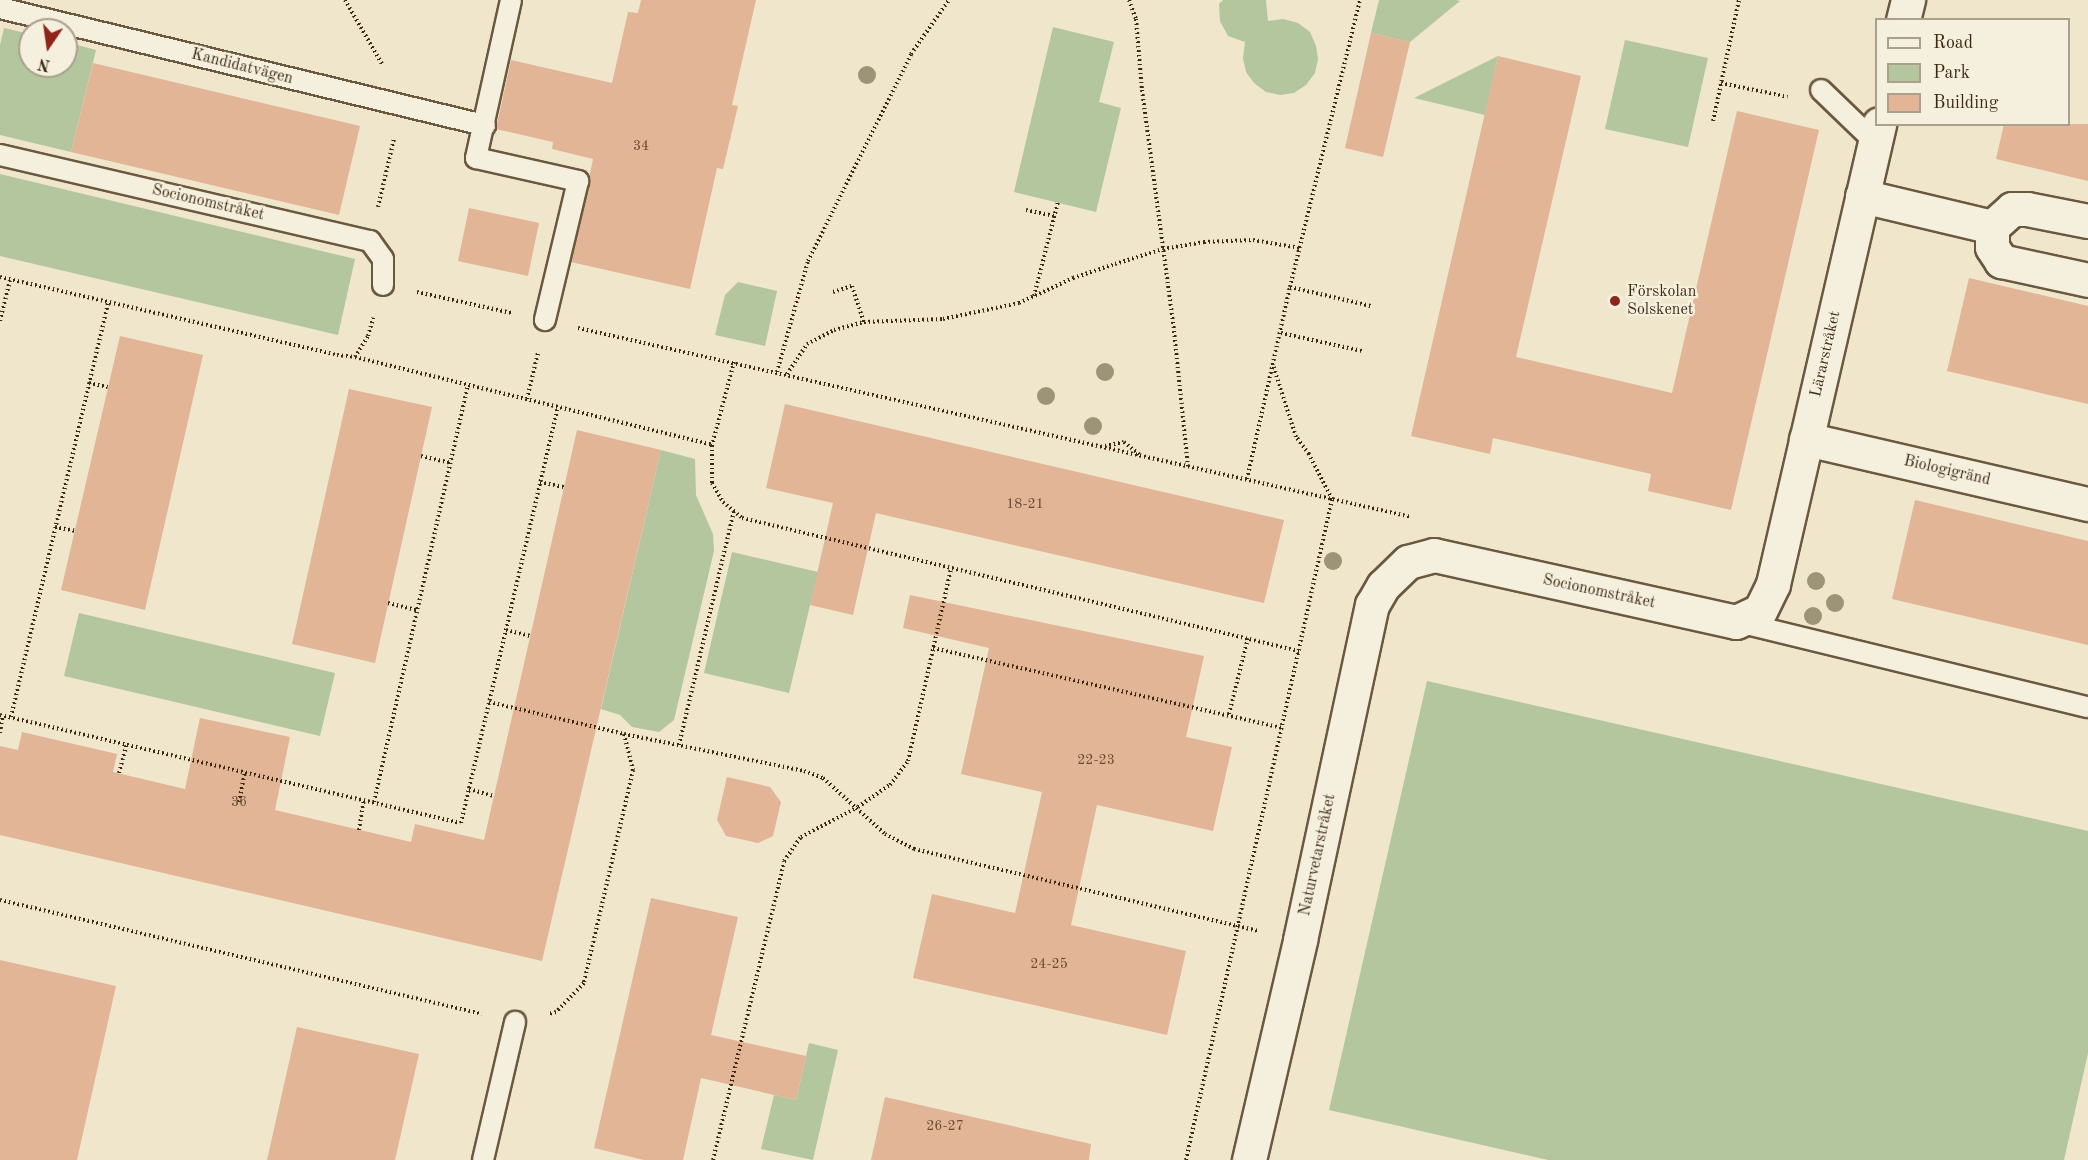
<!DOCTYPE html>
<meta charset="utf-8">
<style>
body{margin:0}
#map{position:relative;width:2088px;height:1160px;overflow:hidden;background:#efe6cc;font-family:"Old Standard TT",serif}
div>[style]{position:absolute}
.green>*{inset:0;background:#b3c69d}
.building>*{inset:0;background:#e2b596}
.path>*{height:4px;margin-top:-2px;transform-origin:0;background:repeating-linear-gradient(90deg,#3d2910 0 1.5px,transparent 0 4.5px)}
.roads{filter:drop-shadow(2px 0 #6a583f) drop-shadow(-2px 0 #6a583f) drop-shadow(0 2px #6a583f) drop-shadow(0 -2px #6a583f)}
.lane>*{height:20px;margin:-10px;padding:0 10px;transform-origin:10px;border-radius:10px;background:#f5efde}
.street>*{height:33px;margin:-16.5px;padding:0 16.5px;transform-origin:16.5px;border-radius:16.5px;background:#f5efde}
.trees>*{width:18px;height:18px;margin:-9px;border-radius:50%;background:#9d9478}
.dots>*{width:16px;height:16px;translate:-50% -50%;box-sizing:border-box;border:3px solid #f5efde;border-radius:50%}
span{translate:-50% -50%;white-space:nowrap;text-align:center;line-height:1.15;-webkit-text-stroke:4.5px #f5efde;paint-order:stroke}
.number-label{font-size:14px;color:#664c32}
.number-label span{-webkit-text-stroke-width:0}
.street-label{font-size:16px;color:#3d2910}
.poi-label{font-size:16px;color:#3d2910}
.left{translate:0 -50%;text-align:left}
.legend{position:absolute;left:1875px;top:18px;width:195px;height:108px;box-sizing:border-box;background:#f5efde;border:2px solid #aba08c;margin:0;padding:8px 10px;list-style:none;font-size:18px;color:#3d2910}
.legend li{display:flex;align-items:center;gap:12px;height:30px}
.legend b{width:30px;border:2px solid #aba08c}
.north{position:absolute;left:18px;top:18px;width:60px;height:60px;box-sizing:border-box;background:#f5efde;border:2px solid #aba08c;border-radius:50%;rotate:193deg;font-size:16px;font-weight:700;line-height:24px;text-align:center;color:#3d2910}
.north::after{content:'';display:block;margin:auto;width:21px;height:27px;background:#8f2418;clip-path:polygon(50% 0,100% 100%,50% 72%,0 100%)}
</style>
<div id="map">
<div class="green">
<i style="clip-path:polygon(1223px 0,1266px 0,1268px 21px,1283px 19px,1298px 23px,1310px 32px,1316px 46px,1318px 59px,1315px 73px,1306px 85px,1294px 93px,1280px 95px,1266px 92px,1254px 83px,1246px 72px,1243px 58px,1245px 42px,1228px 36px,1220px 21px,1219px 4px)"></i>
<i style="clip-path:polygon(1379px 0,1456px 0,1460px 1px,1410px 42px,1371px 33px)"></i>
<i style="clip-path:polygon(1053px 27px,1114px 42px,1099px 102px,1121px 108px,1096px 212px,1014px 192px)"></i>
<i style="clip-path:polygon(4px 28px,30px 34px,30px 66px,66px 66px,66px 42px,96px 50px,71px 152px,0 135px,0 45px)"></i>
<i style="clip-path:polygon(1625px 40px,1708px 58px,1688px 147px,1605px 129px)"></i>
<i style="clip-path:polygon(1498px 56px,1485px 115px,1414px 98px)"></i>
<i style="clip-path:polygon(0 174px,355px 259px,338px 335px,0 256px)"></i>
<i style="clip-path:polygon(738px 282px,777px 291px,765px 346px,715px 335px,725px 295px)"></i>
<i style="clip-path:polygon(661px 450px,695px 459px,696px 495px,713px 534px,714px 551px,674px 720px,659px 732px,632px 727px,620px 715px,601px 709px)"></i>
<i style="clip-path:polygon(732px 552px,818px 572px,789px 693px,704px 673px)"></i>
<i style="clip-path:polygon(79px 613px,335px 673px,320px 736px,64px 676px)"></i>
<i style="clip-path:polygon(1427px 681px,2088px 831px,2088px 1053px,2064px 1160px,1548px 1160px,1329px 1110px)"></i>
<i style="clip-path:polygon(809px 1043px,838px 1050px,813px 1160px,761px 1149px,774px 1095px,796px 1100px)"></i>
</div>
<div class="building">
<i style="clip-path:polygon(641px 0,756px 0,732px 105px,738px 106px,723px 169px,717px 168px,690px 289px,571px 262px,593px 159px,552px 149px,553px 142px,496px 129px,511px 60px,612px 83px,628px 12px,638px 13px)"></i>
<i style="clip-path:polygon(1371px 33px,1410px 42px,1383px 157px,1345px 148px)"></i>
<i style="clip-path:polygon(1498px 56px,1581px 76px,1516px 357px,1672px 393px,1737px 111px,1819px 130px,1731px 510px,1648px 491px,1651px 474px,1493px 438px,1490px 454px,1411px 436px)"></i>
<i style="clip-path:polygon(93px 63px,360px 126px,339px 215px,71px 152px)"></i>
<i style="clip-path:polygon(2004px 124px,2088px 124px,2088px 181px,1996px 159px)"></i>
<i style="clip-path:polygon(469px 208px,539px 223px,528px 276px,458px 261px)"></i>
<i style="clip-path:polygon(1969px 278px,2088px 306px,2088px 404px,1947px 371px)"></i>
<i style="clip-path:polygon(120px 336px,203px 355px,145px 610px,61px 590px)"></i>
<i style="clip-path:polygon(349px 389px,432px 407px,375px 663px,292px 644px)"></i>
<i style="clip-path:polygon(785px 404px,1284px 520px,1264px 603px,876px 513px,853px 615px,810px 605px,833px 503px,766px 488px)"></i>
<i style="clip-path:polygon(577px 430px,661px 450px,542px 961px,0 835px,0 746px,18px 750px,22px 732px,117px 754px,113px 772px,185px 789px,200px 718px,290px 737px,275px 810px,411px 842px,415px 824px,484px 840px)"></i>
<i style="clip-path:polygon(1915px 500px,2088px 541px,2088px 645px,1892px 599px)"></i>
<i style="clip-path:polygon(910px 595px,1204px 656px,1186px 737px,1232px 747px,1213px 831px,1097px 805px,1071px 925px,1186px 951px,1167px 1035px,913px 978px,932px 894px,1015px 913px,1042px 792px,961px 774px,989px 648px,903px 628px)"></i>
<i style="clip-path:polygon(727px 777px,770px 787px,781px 802px,773px 836px,758px 843px,726px 836px,717px 820px)"></i>
<i style="clip-path:polygon(651px 898px,738px 917px,711px 1035px,806px 1056px,796px 1100px,701px 1078px,683px 1160px,644px 1160px,594px 1148px)"></i>
<i style="clip-path:polygon(0 960px,116px 986px,77px 1160px,0 1160px)"></i>
<i style="clip-path:polygon(297px 1027px,419px 1054px,395px 1160px,267px 1160px)"></i>
<i style="clip-path:polygon(885px 1097px,1091px 1144px,1089px 1160px,871px 1160px)"></i>
</div>
<div class="path">
<i style="left:345px;top:0;width:74px;rotate:60deg"></i>
<i style="left:1129px;top:0;width:20px;rotate:70deg"></i>
<i style="left:1136px;top:19px;width:71px;rotate:85.2deg"></i>
<i style="left:1142px;top:90px;width:243px;rotate:82.4deg"></i>
<i style="left:1174px;top:331px;width:136px;rotate:84.1deg"></i>
<i style="left:1721px;top:83px;width:68px;rotate:11.8deg"></i>
<i style="left:1713px;top:121px;width:124px;rotate:-77.9deg"></i>
<i style="left:378px;top:207px;width:70px;rotate:-76.8deg"></i>
<i style="left:1026px;top:210px;width:29px;rotate:12deg"></i>
<i style="left:0;top:277px;width:346px;rotate:13deg"></i>
<i style="left:337px;top:355px;width:18px;rotate:6deg"></i>
<i style="left:355px;top:357px;width:25px;rotate:-58deg"></i>
<i style="left:368px;top:336px;width:19px;rotate:-74deg"></i>
<i style="left:1290px;top:287px;width:83px;rotate:13.2deg"></i>
<i style="left:417px;top:292px;width:97px;rotate:12.5deg"></i>
<i style="left:833px;top:292px;width:20px;rotate:-18deg"></i>
<i style="left:852px;top:286px;width:38px;rotate:72deg"></i>
<i style="left:1034px;top:296px;width:97px;rotate:-75.7deg"></i>
<i style="left:0;top:321px;width:42px;rotate:-76.3deg"></i>
<i style="left:578px;top:328px;width:854px;rotate:12.78deg"></i>
<i style="left:1281px;top:333px;width:83px;rotate:12.5deg"></i>
<i style="left:355px;top:357px;width:368px;rotate:13.8deg"></i>
<i style="left:734px;top:362px;width:86px;rotate:104.8deg"></i>
<i style="left:712px;top:445px;width:38px;rotate:90deg"></i>
<i style="left:712px;top:483px;width:22px;rotate:60deg"></i>
<i style="left:723px;top:502px;width:25px;rotate:40deg"></i>
<i style="left:742px;top:518px;width:573px;rotate:13.43deg"></i>
<i style="left:777px;top:372px;width:115px;rotate:-74.4deg"></i>
<i style="left:808px;top:261px;width:231px;rotate:-63.5deg"></i>
<i style="left:911px;top:54px;width:66px;rotate:-54.9deg"></i>
<i style="left:787px;top:374px;width:36px;rotate:-56deg"></i>
<i style="left:807px;top:344px;width:30px;rotate:-27deg"></i>
<i style="left:834px;top:330px;width:31px;rotate:-15deg"></i>
<i style="left:864px;top:322px;width:79px;rotate:-2.2deg"></i>
<i style="left:943px;top:319px;width:78px;rotate:-11.9deg"></i>
<i style="left:1019px;top:303px;width:60px;rotate:-24.8deg"></i>
<i style="left:1073px;top:278px;width:44px;rotate:-18.4deg"></i>
<i style="left:1115px;top:264px;width:50px;rotate:-17.4deg"></i>
<i style="left:1163px;top:249px;width:42px;rotate:-9.7deg"></i>
<i style="left:1204px;top:242px;width:49px;rotate:-2.3deg"></i>
<i style="left:1253px;top:240px;width:48px;rotate:9.7deg"></i>
<i style="left:89px;top:383px;width:19px;rotate:12deg"></i>
<i style="left:527px;top:399px;width:47px;rotate:-76.6deg"></i>
<i style="left:1105px;top:446px;width:19px;rotate:-12deg"></i>
<i style="left:1124px;top:442px;width:21px;rotate:39deg"></i>
<i style="left:421px;top:456px;width:31px;rotate:13deg"></i>
<i style="left:1247px;top:479px;width:197px;rotate:-77.4deg"></i>
<i style="left:1290px;top:287px;width:295px;rotate:-76.3deg"></i>
<i style="left:540px;top:482px;width:25px;rotate:12deg"></i>
<i style="left:55px;top:527px;width:20px;rotate:11deg"></i>
<i style="left:388px;top:603px;width:30px;rotate:14deg"></i>
<i style="left:506px;top:630px;width:25px;rotate:14deg"></i>
<i style="left:933px;top:648px;width:358px;rotate:12.9deg"></i>
<i style="left:489px;top:702px;width:139px;rotate:13.3deg"></i>
<i style="left:624px;top:734px;width:37px;rotate:76deg"></i>
<i style="left:633px;top:770px;width:219px;rotate:103deg"></i>
<i style="left:584px;top:983px;width:40px;rotate:134deg"></i>
<i style="left:556px;top:1012px;width:8px;rotate:166deg"></i>
<i style="left:1229px;top:714px;width:78px;rotate:-76deg"></i>
<i style="left:0;top:715px;width:473px;rotate:13.2deg"></i>
<i style="left:461px;top:823px;width:427px;rotate:-76.9deg"></i>
<i style="left:11px;top:717px;width:426px;rotate:-76.8deg"></i>
<i style="left:0;top:733px;width:18px;rotate:-81deg"></i>
<i style="left:624px;top:734px;width:184px;rotate:11.6deg"></i>
<i style="left:804px;top:771px;width:20px;rotate:20deg"></i>
<i style="left:823px;top:778px;width:84px;rotate:42.1deg"></i>
<i style="left:885px;top:834px;width:33px;rotate:27deg"></i>
<i style="left:914px;top:849px;width:354px;rotate:13.4deg"></i>
<i style="left:679px;top:745px;width:240px;rotate:-76.8deg"></i>
<i style="left:119px;top:773px;width:30px;rotate:-75deg"></i>
<i style="left:469px;top:789px;width:26px;rotate:16deg"></i>
<i style="left:239px;top:802px;width:31px;rotate:-79deg"></i>
<i style="left:374px;top:802px;width:427px;rotate:-77.3deg"></i>
<i style="left:359px;top:830px;width:30px;rotate:-81deg"></i>
<i style="left:0;top:900px;width:495px;rotate:13.3deg"></i>
<i style="left:713px;top:1160px;width:307px;rotate:-76.6deg"></i>
<i style="left:784px;top:861px;width:29px;rotate:-55deg"></i>
<i style="left:801px;top:837px;width:64px;rotate:-27.8deg"></i>
<i style="left:858px;top:807px;width:39px;rotate:-35deg"></i>
<i style="left:890px;top:785px;width:30px;rotate:-53deg"></i>
<i style="left:908px;top:761px;width:197px;rotate:-77.4deg"></i>
<i style="left:1186px;top:1160px;width:677px;rotate:-77.54deg"></i>
<i style="left:1332px;top:499px;width:51px;rotate:-117.1deg"></i>
<i style="left:1309px;top:454px;width:21px;rotate:-127deg"></i>
<i style="left:1296px;top:437px;width:76px;rotate:-107.7deg"></i>
</div>
<div class="roads">
<div class="lane">
<i style="left:511px;top:0;width:162px;rotate:102.5deg"></i>
<i style="left:476px;top:158px;width:105px;rotate:12.7deg"></i>
<i style="left:578px;top:181px;width:143px;rotate:103.4deg"></i>
<i style="left:0;top:8px;width:499px;rotate:13.6deg"></i>
<i style="left:1821px;top:90px;width:75px;rotate:43.9deg"></i>
<i style="left:0;top:155px;width:380px;rotate:13.1deg"></i>
<i style="left:370px;top:241px;width:22px;rotate:54deg"></i>
<i style="left:383px;top:259px;width:26px;rotate:90deg"></i>
<i style="left:1738px;top:622px;width:360px;rotate:13.7deg"></i>
<i style="left:483px;top:1160px;width:142px;rotate:-76.9deg"></i>
</div>
<div class="street">
<i style="left:1903px;top:20px;width:21px;rotate:-76deg"></i>
<i style="left:1862px;top:196px;width:134px;rotate:13.4deg"></i>
<i style="left:1992px;top:227px;width:27px;rotate:-42deg"></i>
<i style="left:2012px;top:209px;width:15px"></i>
<i style="left:2027px;top:209px;width:62px;rotate:11.1deg"></i>
<i style="left:1992px;top:227px;width:20px;rotate:90deg"></i>
<i style="left:1992px;top:247px;width:17px;rotate:57deg"></i>
<i style="left:2001px;top:261px;width:89px;rotate:12.3deg"></i>
<i style="left:1806px;top:439px;width:289px;rotate:13deg"></i>
<i style="left:1249px;top:1160px;width:226px;rotate:-76.9deg"></i>
<i style="left:1300px;top:940px;width:343px;rotate:-77.9deg"></i>
<i style="left:1372px;top:605px;width:22px;rotate:-60deg"></i>
<i style="left:1383px;top:586px;width:35px;rotate:-44deg"></i>
<i style="left:1408px;top:562px;width:27px;rotate:-15deg"></i>
<i style="left:1434px;top:555px;width:309px;rotate:12.5deg"></i>
<i style="left:1736px;top:622px;width:26px;rotate:-25deg"></i>
<i style="left:1760px;top:611px;width:30px;rotate:-64deg"></i>
<i style="left:1773px;top:584px;width:472px;rotate:-77deg"></i>
</div>
</div>
<div class="trees">
<i style="left:867px;top:75px"></i>
<i style="left:1105px;top:372px"></i>
<i style="left:1046px;top:396px"></i>
<i style="left:1093px;top:426px"></i>
<i style="left:1333px;top:561px"></i>
<i style="left:1816px;top:581px"></i>
<i style="left:1835px;top:603px"></i>
<i style="left:1813px;top:616px"></i>
</div>
<div class="dots">
<i style="left:1615px;top:301px;background:#8f2418"></i>
</div>
<div class="number-label">
<span style="left:641px;top:146px">34</span>
<span style="left:1025px;top:504px">18-21</span>
<span style="left:1096px;top:760px">22-23</span>
<span style="left:239px;top:802px">36</span>
<span style="left:1049px;top:964px">24-25</span>
<span style="left:945px;top:1126px">26-27</span>
</div>
<div class="street-label">
<span style="left:242px;top:67px;rotate:14deg">Kandidatvägen</span>
<span style="left:208px;top:203px;rotate:13deg">Socionomstråket</span>
<span style="left:1826px;top:354px;rotate:-77deg">Lärarstråket</span>
<span style="left:1947px;top:471px;rotate:13deg">Biologigränd</span>
<span style="left:1599px;top:592px;rotate:12deg">Socionomstråket</span>
<span style="left:1318px;top:855px;rotate:-78deg">Naturvetarstråket</span>
</div>
<div class="poi-label">
<span class="left" style="left:1627px;top:301px">Förskolan<br>Solskenet</span>
</div>
<ul class="legend">
<li><b style="height:8px;background:#f5efde"></b>Road</li>
<li><b style="height:16px;background:#b3c69d"></b>Park</li>
<li><b style="height:16px;background:#e2b596"></b>Building</li>
</ul>
<div class="north">N</div>
</div>
